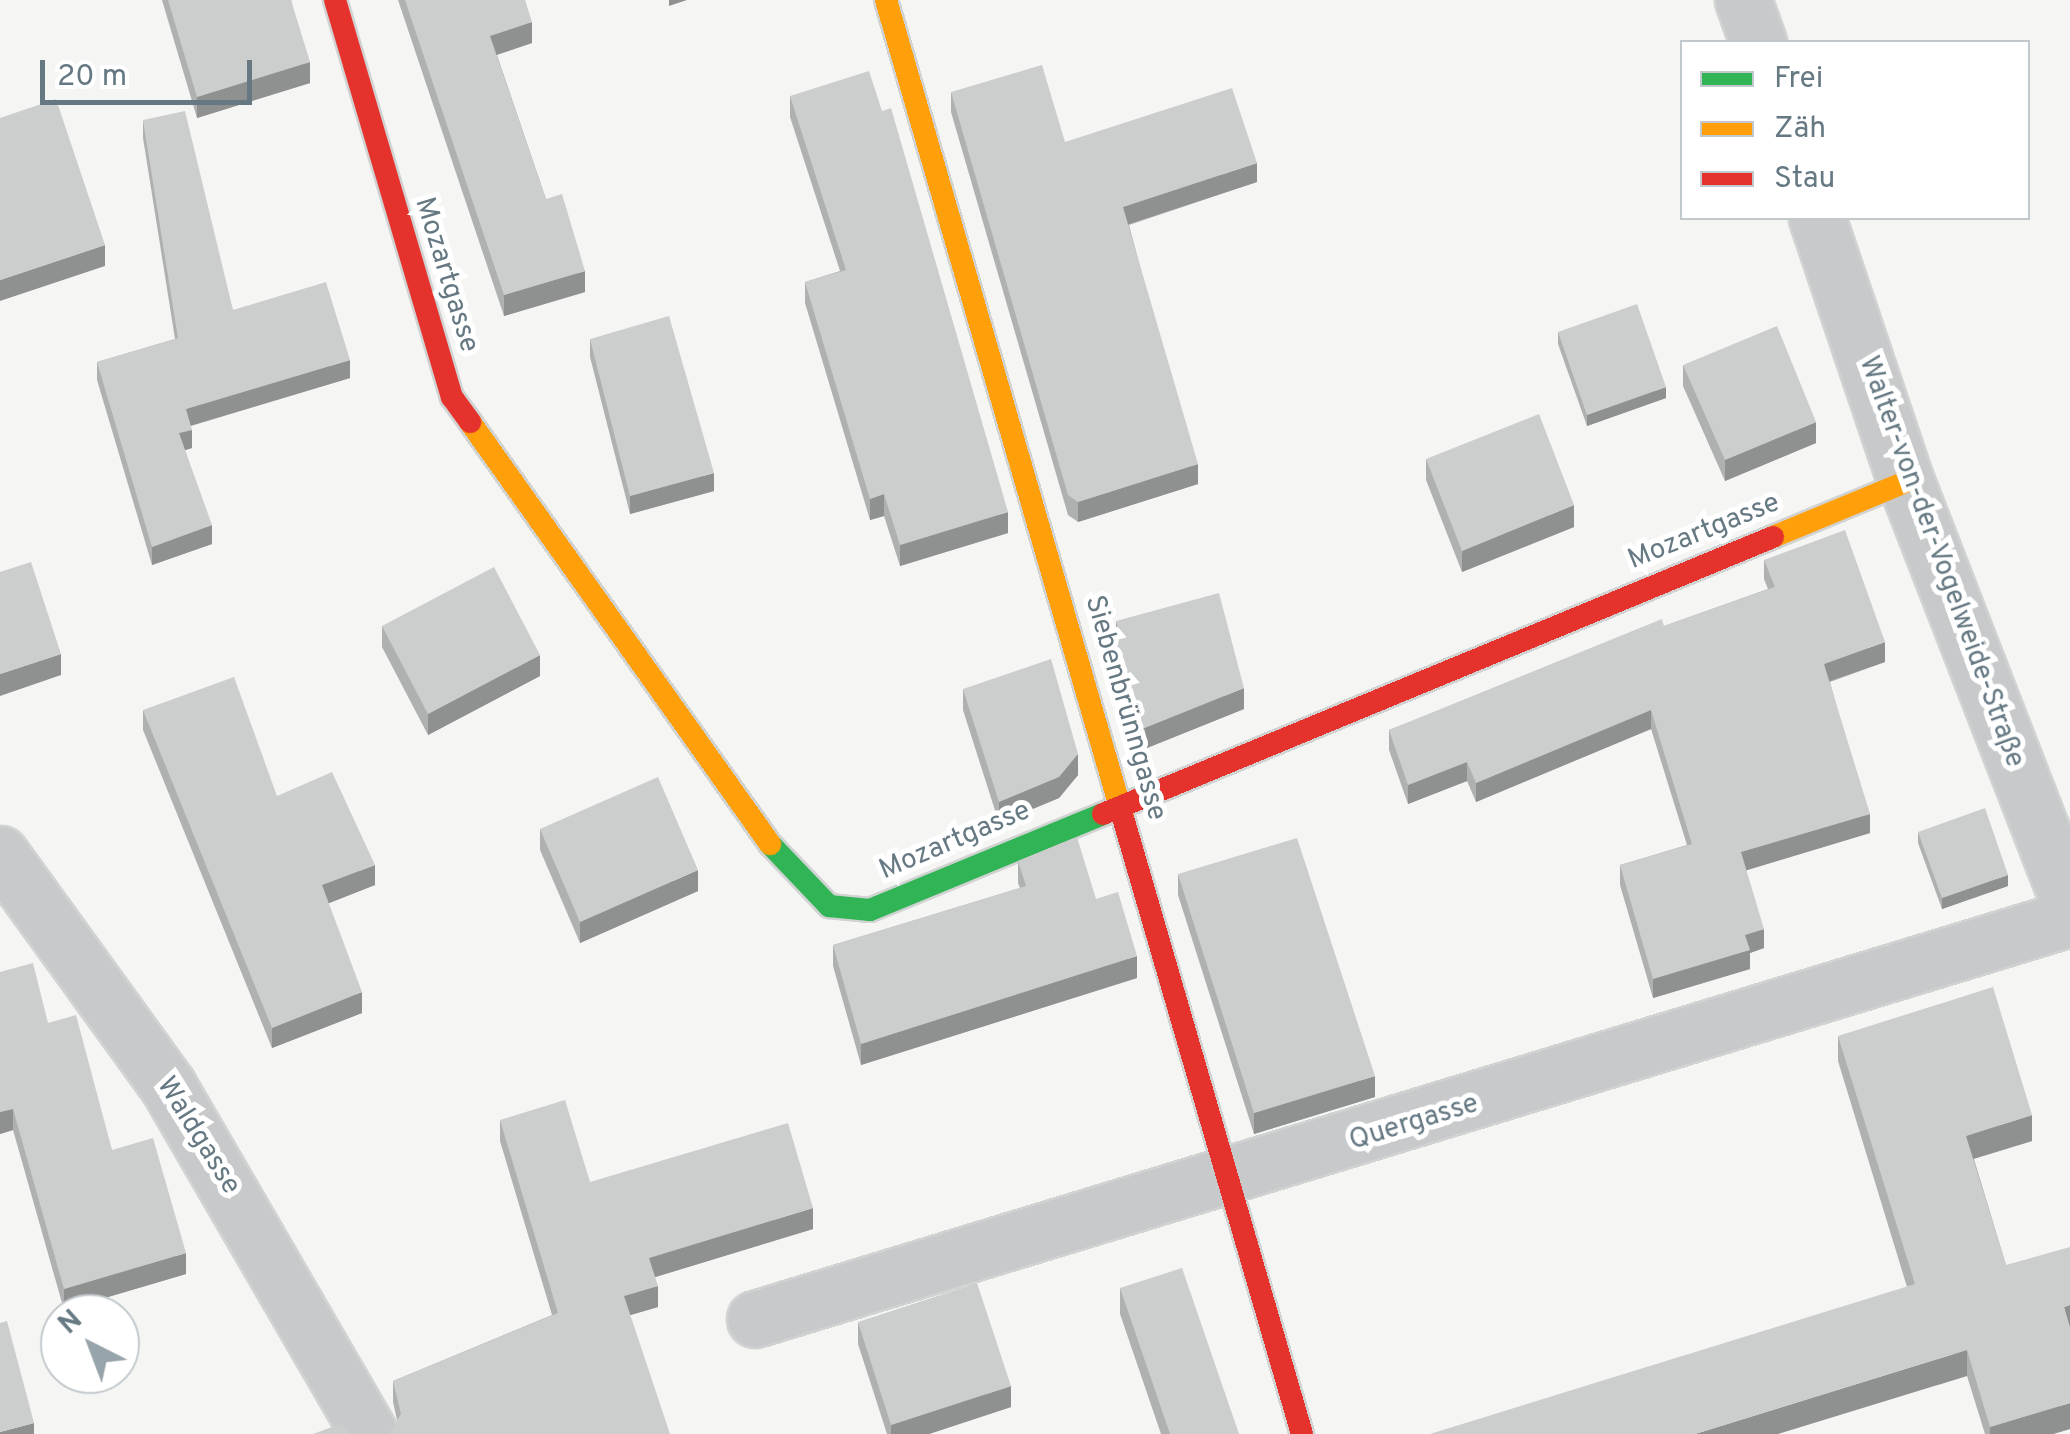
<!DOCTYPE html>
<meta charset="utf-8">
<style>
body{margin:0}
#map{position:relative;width:2070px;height:1434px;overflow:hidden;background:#f5f5f4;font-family:Overpass,sans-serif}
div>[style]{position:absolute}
.roads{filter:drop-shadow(2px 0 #d1d3d3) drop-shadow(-2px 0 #d1d3d3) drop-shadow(0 2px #d1d3d3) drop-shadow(0 -2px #d1d3d3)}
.street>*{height:55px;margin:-27.5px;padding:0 27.5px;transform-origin:27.5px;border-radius:27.5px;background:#c7c9ca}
.fast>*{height:22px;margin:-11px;padding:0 11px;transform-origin:11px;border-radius:11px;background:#30b455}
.slow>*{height:22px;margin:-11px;padding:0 11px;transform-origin:11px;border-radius:11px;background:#ff9f0a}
.jam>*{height:22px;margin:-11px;padding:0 11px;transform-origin:11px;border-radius:11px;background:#e5322d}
.wall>*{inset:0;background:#afb1b1}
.shaded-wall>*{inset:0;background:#8f9090}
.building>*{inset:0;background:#cccece}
span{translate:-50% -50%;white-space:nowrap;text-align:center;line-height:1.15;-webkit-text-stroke:10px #fff;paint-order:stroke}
.street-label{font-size:28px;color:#667983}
.legend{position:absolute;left:1680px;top:40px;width:350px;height:180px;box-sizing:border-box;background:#fff;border:2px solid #c2c9cd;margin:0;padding:12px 18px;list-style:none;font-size:30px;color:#667983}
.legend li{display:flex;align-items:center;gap:20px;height:50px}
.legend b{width:50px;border:2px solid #c2c9cd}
.north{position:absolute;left:40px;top:1294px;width:100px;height:100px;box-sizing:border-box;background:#fff;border:2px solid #c2c9cd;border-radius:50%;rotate:318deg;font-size:28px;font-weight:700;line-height:40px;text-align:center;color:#667983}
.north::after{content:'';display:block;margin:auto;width:35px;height:45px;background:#98a4ab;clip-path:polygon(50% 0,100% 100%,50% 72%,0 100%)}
.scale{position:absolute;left:40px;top:60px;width:212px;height:45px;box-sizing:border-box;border:5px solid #667983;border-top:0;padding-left:12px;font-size:30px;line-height:35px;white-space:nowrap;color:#667983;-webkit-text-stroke:8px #fff;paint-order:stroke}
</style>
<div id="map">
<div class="roads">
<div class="street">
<i style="left:1743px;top:0;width:45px;rotate:70.3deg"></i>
<i style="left:1817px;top:218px;width:279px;rotate:71.4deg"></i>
<i style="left:1906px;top:482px;width:453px;rotate:68.8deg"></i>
<i style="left:0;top:854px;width:286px;rotate:54.1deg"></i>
<i style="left:168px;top:1086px;width:402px;rotate:59.9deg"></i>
<i style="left:755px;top:1319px;width:1375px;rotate:-16.96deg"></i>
</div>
<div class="fast">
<i style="left:770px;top:844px;width:86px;rotate:46.4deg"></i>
<i style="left:829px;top:906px;width:41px;rotate:5.6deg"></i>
<i style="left:870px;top:910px;width:252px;rotate:-22.4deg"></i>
</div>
<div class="slow">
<i style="left:886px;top:0;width:855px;rotate:73.83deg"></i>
<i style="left:470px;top:422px;width:518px;rotate:54.59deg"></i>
<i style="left:1773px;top:537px;width:144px;rotate:-22.5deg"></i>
</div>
<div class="jam">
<i style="left:335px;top:0;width:414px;rotate:73.6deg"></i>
<i style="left:452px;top:397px;width:31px;rotate:54deg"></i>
<i style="left:1103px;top:814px;width:725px;rotate:-22.46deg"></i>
<i style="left:1124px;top:821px;width:638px;rotate:73.81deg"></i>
</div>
</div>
<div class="wall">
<i style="clip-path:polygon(162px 0,291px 0,310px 83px,197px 118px)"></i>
<i style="clip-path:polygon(398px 0,525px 0,532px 43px,497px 55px,546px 199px,585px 292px,504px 316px)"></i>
<i style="clip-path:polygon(951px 92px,1065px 142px,1257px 182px,1129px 225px,1198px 484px,1078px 522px,1068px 515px,951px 112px)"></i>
<i style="clip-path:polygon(790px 96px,1008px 533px,900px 566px,884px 516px,870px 520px,805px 303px,805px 282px,840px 271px,790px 117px)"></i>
<i style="clip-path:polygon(143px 120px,233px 310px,350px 378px,191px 426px,192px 448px,185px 450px,212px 544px,152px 565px,97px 380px,97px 362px,175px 339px,143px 138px)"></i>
<i style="clip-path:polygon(1558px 332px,1666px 398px,1587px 426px,1558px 344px)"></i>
<i style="clip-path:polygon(590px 339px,714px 491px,630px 514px,590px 357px)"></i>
<i style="clip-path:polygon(1683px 365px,1816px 443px,1725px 481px,1683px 386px)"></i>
<i style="clip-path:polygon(1426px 459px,1574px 527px,1462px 572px,1426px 480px)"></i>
<i style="clip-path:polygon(1764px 560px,1885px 662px,1830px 682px,1870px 833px,1746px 870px,1764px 948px,1750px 953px,1750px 969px,1653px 998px,1620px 885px,1620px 865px,1687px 845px,1651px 729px,1476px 802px,1467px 781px,1408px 804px,1389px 750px,1389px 730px,1664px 626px,1768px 589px,1764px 579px)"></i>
<i style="clip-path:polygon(1116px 621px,1244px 709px,1137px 752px,1110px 661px,1110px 639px,1116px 637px)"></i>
<i style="clip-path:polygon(382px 626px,540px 676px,428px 735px,382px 647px)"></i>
<i style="clip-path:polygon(963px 689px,1078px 775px,1059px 798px,999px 823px,963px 710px)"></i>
<i style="clip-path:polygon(143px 710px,277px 796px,375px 885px,328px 903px,362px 1013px,272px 1048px,143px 730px)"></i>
<i style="clip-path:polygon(540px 829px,698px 891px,580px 943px,540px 850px)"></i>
<i style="clip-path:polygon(1918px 832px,2008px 886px,1942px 909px,1918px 843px)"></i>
<i style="clip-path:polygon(1018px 861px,1096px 899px,1137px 978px,861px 1065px,833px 966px,833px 945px,1020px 888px,1018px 883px)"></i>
<i style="clip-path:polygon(1178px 874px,1375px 1097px,1254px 1134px,1178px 895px)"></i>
<i style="clip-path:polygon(0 972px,48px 1023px,112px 1150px,186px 1274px,64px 1310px,13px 1130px,0 1134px)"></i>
<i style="clip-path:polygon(1838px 1036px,2032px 1141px,1974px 1159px,2006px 1265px,2070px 1429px,2053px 1434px,1985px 1434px,1967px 1376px,1907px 1287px,1838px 1061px)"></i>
<i style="clip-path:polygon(500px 1120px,590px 1182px,813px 1229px,655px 1277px,658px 1307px,630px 1315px,397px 1420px,393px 1402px,393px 1381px,552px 1315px,500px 1141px)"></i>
<i style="clip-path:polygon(1120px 1288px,1239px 1434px,1161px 1434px,1120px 1314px)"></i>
<i style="clip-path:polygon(858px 1322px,1011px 1407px,929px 1434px,887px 1434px,858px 1344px)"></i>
</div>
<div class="shaded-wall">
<i style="clip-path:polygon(669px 0,687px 0,669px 6px)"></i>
<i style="clip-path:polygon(532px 22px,532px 43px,490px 57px,490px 36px)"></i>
<i style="clip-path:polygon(310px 62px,310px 83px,197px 118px,197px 97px)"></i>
<i style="clip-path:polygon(1257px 163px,1257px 182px,1123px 226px,1123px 207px)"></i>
<i style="clip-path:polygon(105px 245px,105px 266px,0 301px,0 280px)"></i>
<i style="clip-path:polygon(585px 271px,585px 292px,504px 316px,504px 295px)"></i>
<i style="clip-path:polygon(350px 360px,350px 378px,186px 427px,186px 409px)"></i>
<i style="clip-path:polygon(1666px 387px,1666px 398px,1587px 426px,1587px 415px)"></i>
<i style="clip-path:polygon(1816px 422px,1816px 443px,1725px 481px,1725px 460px)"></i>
<i style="clip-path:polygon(192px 430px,192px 448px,179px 452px,179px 433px)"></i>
<i style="clip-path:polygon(1198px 464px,1198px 484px,1078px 522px,1078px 502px)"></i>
<i style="clip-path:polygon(714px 473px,714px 491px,630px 514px,630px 496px)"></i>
<i style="clip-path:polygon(884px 494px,884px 516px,870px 520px,870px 499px)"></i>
<i style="clip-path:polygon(1574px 505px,1574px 527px,1462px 572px,1462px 551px)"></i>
<i style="clip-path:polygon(1008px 512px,1008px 533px,900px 566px,900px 545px)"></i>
<i style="clip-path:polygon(212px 525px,212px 544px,152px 565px,152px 547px)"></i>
<i style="clip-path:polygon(1885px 642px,1885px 662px,1824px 683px,1824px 664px)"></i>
<i style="clip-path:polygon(61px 654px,61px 675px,0 696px,0 674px)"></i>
<i style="clip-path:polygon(540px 655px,540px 676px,428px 735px,428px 714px)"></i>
<i style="clip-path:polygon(1244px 688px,1244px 709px,1137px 752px,1137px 731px)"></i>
<i style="clip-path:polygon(1651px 710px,1651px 729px,1476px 802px,1476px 783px)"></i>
<i style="clip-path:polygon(1078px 754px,1078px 775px,1059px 798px,999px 823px,999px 802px)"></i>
<i style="clip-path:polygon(1467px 762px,1467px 781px,1408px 804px,1408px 785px)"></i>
<i style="clip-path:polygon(1870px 814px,1870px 833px,1741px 872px,1741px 852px)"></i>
<i style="clip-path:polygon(375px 865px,375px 885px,322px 906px,322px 885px)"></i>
<i style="clip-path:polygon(698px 870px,698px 891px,580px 943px,580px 922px)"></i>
<i style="clip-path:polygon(2008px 875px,2008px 886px,1942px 909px,1942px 898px)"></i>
<i style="clip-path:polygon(1764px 929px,1764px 948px,1750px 953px,1750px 969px,1653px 998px,1653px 979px,1745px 935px)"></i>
<i style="clip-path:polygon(1137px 956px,1137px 978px,861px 1065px,861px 1044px)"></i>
<i style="clip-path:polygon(362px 992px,362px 1013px,272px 1048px,272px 1028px)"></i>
<i style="clip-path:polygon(1375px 1076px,1375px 1097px,1254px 1134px,1254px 1113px)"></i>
<i style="clip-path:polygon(13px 1109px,13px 1130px,0 1134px,0 1112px)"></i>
<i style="clip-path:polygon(2032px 1115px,2032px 1141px,1966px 1161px,1966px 1136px)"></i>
<i style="clip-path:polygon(813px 1208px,813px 1229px,649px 1279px,649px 1258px)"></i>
<i style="clip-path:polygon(186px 1253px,186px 1274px,64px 1310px,64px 1289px)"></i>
<i style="clip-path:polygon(658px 1286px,658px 1307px,624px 1317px,624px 1296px)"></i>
<i style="clip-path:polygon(2070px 1305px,2070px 1331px,2064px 1307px)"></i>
<i style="clip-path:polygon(1967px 1350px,1967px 1376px,1778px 1434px,1695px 1434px)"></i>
<i style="clip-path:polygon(1011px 1386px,1011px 1407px,929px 1434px,891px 1434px,891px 1425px)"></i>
<i style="clip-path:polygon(2070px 1403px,2070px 1429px,2053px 1434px,1990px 1434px,1990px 1427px)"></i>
<i style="clip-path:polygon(34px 1423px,34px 1434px,0 1434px,0 1432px)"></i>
</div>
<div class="building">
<i style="clip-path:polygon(168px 0,291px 0,310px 62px,197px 97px)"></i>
<i style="clip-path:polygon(405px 0,525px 0,532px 22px,490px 36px,546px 199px,562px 194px,585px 271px,504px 295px)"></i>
<i style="clip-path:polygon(1042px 65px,1065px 142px,1232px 88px,1257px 163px,1123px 207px,1198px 464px,1078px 502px,1068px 495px,951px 92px)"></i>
<i style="clip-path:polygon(869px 71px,882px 111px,891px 108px,1008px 512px,900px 545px,884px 494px,870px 499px,805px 282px,846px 270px,790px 96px)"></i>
<i style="clip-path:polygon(56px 99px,105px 245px,0 280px,0 118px)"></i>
<i style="clip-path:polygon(185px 111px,233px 310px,326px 282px,350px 360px,186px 409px,192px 430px,179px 433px,212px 525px,152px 547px,97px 362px,178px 338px,143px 120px)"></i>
<i style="clip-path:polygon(1637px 304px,1666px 387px,1587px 415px,1558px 332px)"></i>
<i style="clip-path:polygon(669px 316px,714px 473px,630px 496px,590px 339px)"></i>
<i style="clip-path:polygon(1777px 326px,1816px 422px,1725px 460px,1683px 365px)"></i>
<i style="clip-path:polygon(1539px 414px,1574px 505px,1462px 551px,1426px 459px)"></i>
<i style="clip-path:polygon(1845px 530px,1885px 642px,1824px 664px,1870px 814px,1741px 852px,1764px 929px,1745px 935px,1750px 950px,1653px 979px,1620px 865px,1692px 844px,1651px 710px,1476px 783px,1467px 762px,1408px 785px,1389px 730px,1662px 619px,1664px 626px,1775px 587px,1764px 560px)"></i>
<i style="clip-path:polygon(31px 562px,61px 654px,0 674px,0 572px)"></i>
<i style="clip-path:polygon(494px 567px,540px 655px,428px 714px,382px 626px)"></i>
<i style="clip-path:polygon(1219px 593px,1244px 688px,1137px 731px,1110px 639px,1121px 636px,1116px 621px)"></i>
<i style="clip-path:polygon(1051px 659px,1078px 754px,1059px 777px,999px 802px,963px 689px)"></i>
<i style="clip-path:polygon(234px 677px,277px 796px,332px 772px,375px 865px,322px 885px,362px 992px,272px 1028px,143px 710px)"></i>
<i style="clip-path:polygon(658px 777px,698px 870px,580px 922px,540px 829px)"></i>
<i style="clip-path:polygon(1985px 808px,2008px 875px,1942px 898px,1918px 832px)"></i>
<i style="clip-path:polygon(1077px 837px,1096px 899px,1118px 892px,1137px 956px,861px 1044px,833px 945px,1026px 886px,1018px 861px)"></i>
<i style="clip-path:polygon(1297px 838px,1375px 1076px,1254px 1113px,1178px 874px)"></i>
<i style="clip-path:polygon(33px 963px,48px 1023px,76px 1015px,112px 1150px,153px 1138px,186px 1253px,64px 1289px,13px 1109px,0 1112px,0 972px)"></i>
<i style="clip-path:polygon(1993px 987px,2032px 1115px,1966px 1136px,2006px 1265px,2070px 1247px,2070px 1305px,2064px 1307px,2070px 1327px,2070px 1403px,1990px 1427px,1967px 1350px,1695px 1434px,1430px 1434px,1915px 1284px,1838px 1036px)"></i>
<i style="clip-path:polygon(565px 1100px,590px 1182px,788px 1123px,813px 1208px,649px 1258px,658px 1286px,624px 1296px,670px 1434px,389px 1434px,401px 1414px,393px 1381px,558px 1313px,500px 1120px)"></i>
<i style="clip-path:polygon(1182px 1268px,1239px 1434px,1170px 1434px,1120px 1288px)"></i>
<i style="clip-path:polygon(977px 1283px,1011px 1386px,891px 1425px,858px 1322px)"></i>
<i style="clip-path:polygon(7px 1321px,34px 1423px,0 1432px,0 1323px)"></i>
<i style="clip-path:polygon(340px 1424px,350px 1434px,313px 1434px)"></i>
</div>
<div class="street-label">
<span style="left:446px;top:275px;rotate:73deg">Mozartgasse</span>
<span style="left:1704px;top:532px;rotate:-22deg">Mozartgasse</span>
<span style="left:1941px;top:562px;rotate:70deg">Walter-von-der-Vogelweide-Straße</span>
<span style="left:1125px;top:708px;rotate:74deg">Siebenbrünngasse</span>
<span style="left:955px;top:841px;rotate:-23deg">Mozartgasse</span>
<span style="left:1414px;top:1123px;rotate:-17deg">Quergasse</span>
<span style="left:198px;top:1136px;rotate:58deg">Waldgasse</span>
</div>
<ul class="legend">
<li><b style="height:12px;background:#30b455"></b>Frei</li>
<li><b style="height:12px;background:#ff9f0a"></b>Zäh</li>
<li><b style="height:12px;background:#e5322d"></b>Stau</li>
</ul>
<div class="north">N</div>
<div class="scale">20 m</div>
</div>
